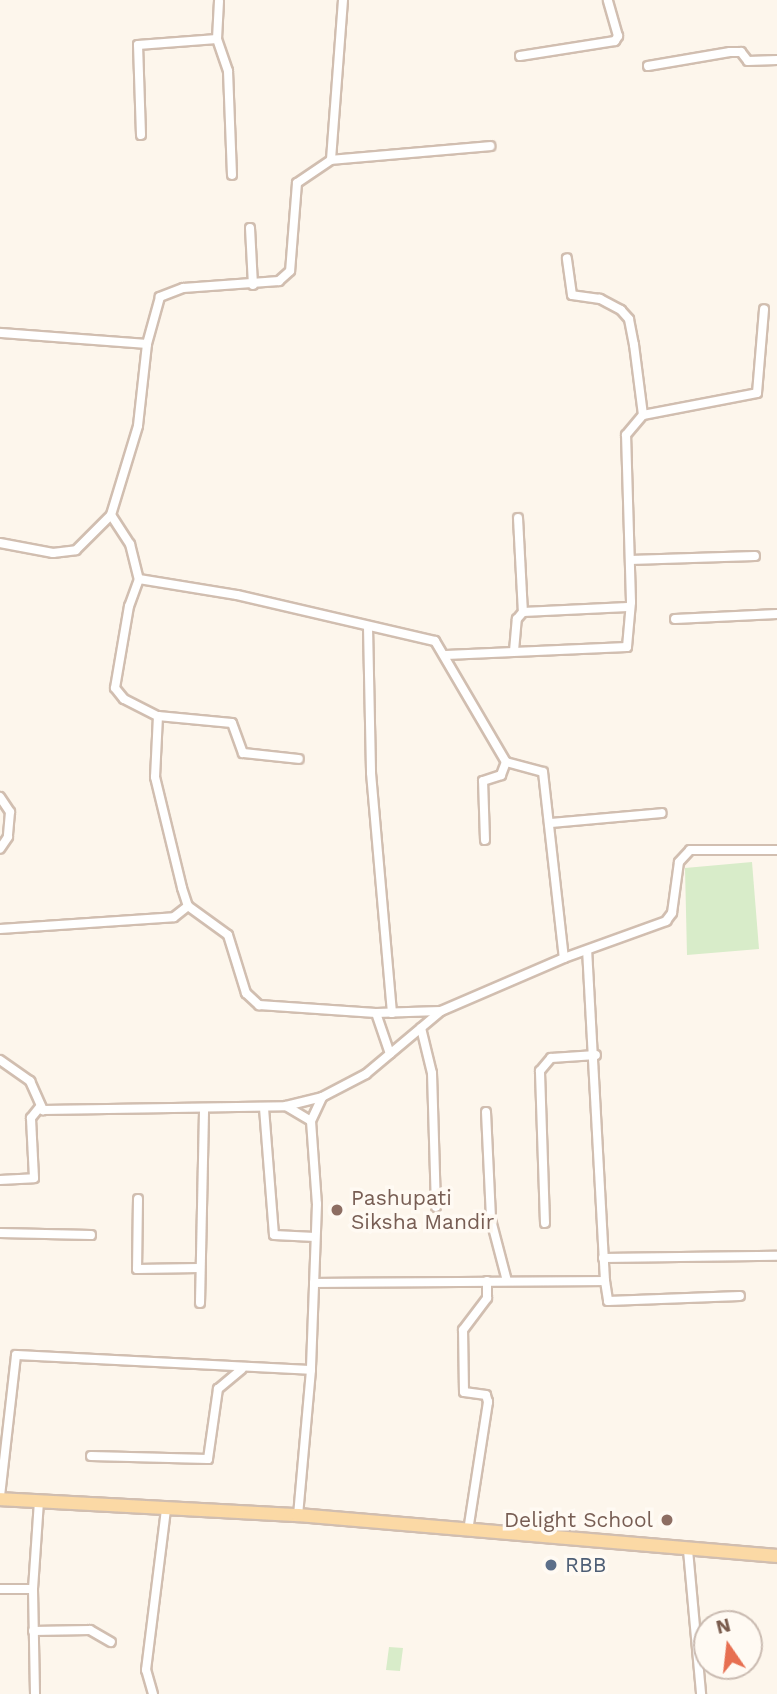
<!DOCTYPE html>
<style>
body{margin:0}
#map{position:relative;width:777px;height:1694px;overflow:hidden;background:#fdf6ec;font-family:"Work Sans",sans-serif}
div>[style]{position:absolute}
.green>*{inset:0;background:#d8ecc9}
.roads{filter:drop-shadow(2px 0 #d1beb0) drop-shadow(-2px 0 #d1beb0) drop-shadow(0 2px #d1beb0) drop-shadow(0 -2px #d1beb0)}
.minor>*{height:8px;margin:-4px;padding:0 4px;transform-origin:4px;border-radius:4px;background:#fff}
.primary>*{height:12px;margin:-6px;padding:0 6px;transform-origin:6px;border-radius:6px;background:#fbd9a5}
.dots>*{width:19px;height:19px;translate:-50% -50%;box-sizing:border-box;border:4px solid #fffaf3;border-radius:50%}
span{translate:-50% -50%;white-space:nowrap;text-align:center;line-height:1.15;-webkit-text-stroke:7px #fffaf3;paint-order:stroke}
.education-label{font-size:21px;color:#785e54}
.left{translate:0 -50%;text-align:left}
.right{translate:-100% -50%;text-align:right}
.service-label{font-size:21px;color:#4e5e75}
.north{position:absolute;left:693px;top:1610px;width:70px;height:70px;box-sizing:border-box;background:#fffaf3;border:2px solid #cabbb1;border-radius:50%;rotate:346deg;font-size:19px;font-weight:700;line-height:28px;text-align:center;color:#7a5c4d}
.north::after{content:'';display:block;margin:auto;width:24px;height:32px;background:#e76f51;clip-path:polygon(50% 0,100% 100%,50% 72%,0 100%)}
</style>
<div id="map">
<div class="green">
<i style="clip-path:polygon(752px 862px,759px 949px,687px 955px,685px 868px)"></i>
<i style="clip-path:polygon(389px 1647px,403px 1648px,400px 1671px,386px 1670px)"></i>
</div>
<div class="roads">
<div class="minor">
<i style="left:343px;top:0;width:160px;rotate:94.3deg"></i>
<i style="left:331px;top:160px;width:41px;rotate:145.9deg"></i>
<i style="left:297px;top:183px;width:88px;rotate:94.5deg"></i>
<i style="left:290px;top:271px;width:15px;rotate:138deg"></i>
<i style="left:279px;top:281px;width:96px;rotate:175.8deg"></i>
<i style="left:183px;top:288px;width:25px;rotate:159deg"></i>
<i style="left:160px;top:297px;width:49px;rotate:105.5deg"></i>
<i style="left:147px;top:344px;width:82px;rotate:96.3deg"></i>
<i style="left:138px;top:426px;width:93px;rotate:106.9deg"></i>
<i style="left:111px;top:515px;width:35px;rotate:57deg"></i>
<i style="left:130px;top:544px;width:36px;rotate:76deg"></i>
<i style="left:139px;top:579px;width:29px;rotate:110deg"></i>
<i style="left:129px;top:606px;width:83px;rotate:99.7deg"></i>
<i style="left:115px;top:688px;width:14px;rotate:51deg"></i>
<i style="left:124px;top:699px;width:38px;rotate:27deg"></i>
<i style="left:158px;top:716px;width:61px;rotate:92.8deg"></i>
<i style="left:155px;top:777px;width:114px;rotate:76.3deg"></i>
<i style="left:182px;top:888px;width:19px;rotate:72deg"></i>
<i style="left:188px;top:906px;width:49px;rotate:35.9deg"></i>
<i style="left:228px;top:935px;width:61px;rotate:72.8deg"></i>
<i style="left:246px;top:993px;width:18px;rotate:43deg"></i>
<i style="left:259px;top:1005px;width:117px;rotate:3.9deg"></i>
<i style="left:376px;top:1013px;width:65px;rotate:-1.8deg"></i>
<i style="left:219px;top:1px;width:38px;rotate:93deg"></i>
<i style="left:217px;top:39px;width:34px;rotate:71deg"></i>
<i style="left:228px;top:71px;width:104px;rotate:87.8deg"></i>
<i style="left:520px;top:56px;width:96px;rotate:-9deg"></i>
<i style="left:615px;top:41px;width:6px;rotate:-59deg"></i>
<i style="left:618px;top:36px;width:37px;rotate:-106deg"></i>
<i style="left:648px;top:66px;width:83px;rotate:-9.7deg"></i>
<i style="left:730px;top:52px;width:11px"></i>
<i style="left:741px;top:52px;width:11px;rotate:52deg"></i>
<i style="left:748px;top:61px;width:29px;rotate:-2deg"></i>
<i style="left:141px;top:135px;width:90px;rotate:-91.9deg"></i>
<i style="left:138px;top:45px;width:79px;rotate:-4.3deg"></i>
<i style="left:331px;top:160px;width:160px;rotate:-5deg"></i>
<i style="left:250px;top:228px;width:57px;rotate:87deg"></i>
<i style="left:0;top:333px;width:147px;rotate:4.3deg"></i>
<i style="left:643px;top:415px;width:116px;rotate:-10.9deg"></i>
<i style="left:757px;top:393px;width:84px;rotate:-85.2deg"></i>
<i style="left:518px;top:518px;width:94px;rotate:87deg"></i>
<i style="left:0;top:543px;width:54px;rotate:10.7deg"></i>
<i style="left:53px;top:553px;width:23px;rotate:-7deg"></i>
<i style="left:76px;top:550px;width:49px;rotate:-45deg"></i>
<i style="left:630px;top:560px;width:125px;rotate:-1.8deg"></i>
<i style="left:139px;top:579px;width:99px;rotate:9.3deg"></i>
<i style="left:237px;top:595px;width:203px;rotate:13.1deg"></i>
<i style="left:435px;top:641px;width:140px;rotate:59.6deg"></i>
<i style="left:506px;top:762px;width:38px;rotate:15deg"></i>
<i style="left:543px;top:772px;width:187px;rotate:83.6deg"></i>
<i style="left:564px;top:958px;width:109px;rotate:-19.9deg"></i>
<i style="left:666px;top:921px;width:10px;rotate:-53deg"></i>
<i style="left:672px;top:913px;width:51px;rotate:-82.2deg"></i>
<i style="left:679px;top:862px;width:16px;rotate:-47deg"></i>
<i style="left:690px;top:850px;width:87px"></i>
<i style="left:675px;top:619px;width:102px;rotate:-2.8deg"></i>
<i style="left:368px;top:627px;width:146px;rotate:88.8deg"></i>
<i style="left:371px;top:773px;width:241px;rotate:85deg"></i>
<i style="left:514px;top:651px;width:32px;rotate:-85deg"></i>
<i style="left:517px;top:619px;width:9px;rotate:-49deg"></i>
<i style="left:523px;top:612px;width:105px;rotate:-2.7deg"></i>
<i style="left:446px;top:655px;width:181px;rotate:-2.5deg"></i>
<i style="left:627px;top:647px;width:45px;rotate:-84.9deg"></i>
<i style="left:631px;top:602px;width:167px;rotate:-91.7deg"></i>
<i style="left:626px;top:435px;width:26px;rotate:-50deg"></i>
<i style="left:643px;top:415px;width:71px;rotate:-97.3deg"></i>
<i style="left:634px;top:345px;width:26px;rotate:-101deg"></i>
<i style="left:629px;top:319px;width:12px;rotate:-132deg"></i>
<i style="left:621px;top:310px;width:24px;rotate:-152deg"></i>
<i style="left:600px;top:299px;width:28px;rotate:-172deg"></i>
<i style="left:572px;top:295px;width:37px;rotate:-98deg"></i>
<i style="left:158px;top:716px;width:74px;rotate:5.4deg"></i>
<i style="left:232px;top:723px;width:32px;rotate:70deg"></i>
<i style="left:243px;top:753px;width:56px;rotate:6.1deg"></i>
<i style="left:0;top:797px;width:18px;rotate:56deg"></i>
<i style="left:10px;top:812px;width:25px;rotate:95deg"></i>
<i style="left:8px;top:837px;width:14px;rotate:124deg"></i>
<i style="left:551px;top:823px;width:111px;rotate:-5.1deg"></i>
<i style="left:485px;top:840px;width:59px;rotate:-91.9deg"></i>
<i style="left:483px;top:781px;width:19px;rotate:-18deg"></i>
<i style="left:501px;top:775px;width:14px;rotate:-69deg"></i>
<i style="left:0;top:929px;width:174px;rotate:-3.9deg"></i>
<i style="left:174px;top:917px;width:18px;rotate:-38deg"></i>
<i style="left:376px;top:1013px;width:43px;rotate:71.1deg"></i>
<i style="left:421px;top:1028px;width:46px;rotate:76.3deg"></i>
<i style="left:432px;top:1073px;width:134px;rotate:88.3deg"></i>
<i style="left:0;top:1060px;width:37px;rotate:35deg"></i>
<i style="left:30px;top:1081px;width:32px;rotate:66deg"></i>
<i style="left:43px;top:1110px;width:243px;rotate:-0.9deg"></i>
<i style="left:286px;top:1106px;width:29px;rotate:31deg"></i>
<i style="left:311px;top:1121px;width:83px;rotate:85.9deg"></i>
<i style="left:317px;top:1204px;width:166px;rotate:92.1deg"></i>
<i style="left:311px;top:1370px;width:146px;rotate:95.1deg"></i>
<i style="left:286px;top:1106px;width:37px;rotate:-14deg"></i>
<i style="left:322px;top:1097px;width:50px;rotate:-27.6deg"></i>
<i style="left:366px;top:1074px;width:98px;rotate:-40deg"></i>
<i style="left:441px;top:1011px;width:134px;rotate:-23.3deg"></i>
<i style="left:264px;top:1108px;width:127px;rotate:85.5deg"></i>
<i style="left:274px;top:1235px;width:41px;rotate:2.8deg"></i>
<i style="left:486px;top:1112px;width:108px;rotate:87.3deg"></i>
<i style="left:491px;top:1220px;width:63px;rotate:75.3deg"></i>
<i style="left:311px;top:1121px;width:26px;rotate:-65deg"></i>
<i style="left:0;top:1180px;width:34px;rotate:-3deg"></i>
<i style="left:34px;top:1178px;width:60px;rotate:-92.9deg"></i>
<i style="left:31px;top:1118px;width:14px;rotate:-51deg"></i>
<i style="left:138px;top:1199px;width:70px;rotate:90.8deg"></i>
<i style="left:137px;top:1269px;width:62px;rotate:-0.9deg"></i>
<i style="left:545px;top:1223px;width:152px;rotate:-91.9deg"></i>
<i style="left:540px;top:1071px;width:17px;rotate:-50deg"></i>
<i style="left:551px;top:1058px;width:45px;rotate:-3.8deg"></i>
<i style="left:0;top:1233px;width:91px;rotate:1.3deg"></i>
<i style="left:603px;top:1258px;width:174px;rotate:-0.7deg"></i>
<i style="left:605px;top:1281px;width:20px;rotate:81deg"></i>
<i style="left:608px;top:1301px;width:132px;rotate:-2.2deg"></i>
<i style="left:314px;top:1283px;width:291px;rotate:-0.4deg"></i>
<i style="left:605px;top:1281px;width:329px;rotate:-93.1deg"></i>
<i style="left:200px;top:1303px;width:195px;rotate:-88.8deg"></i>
<i style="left:91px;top:1456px;width:117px;rotate:1.5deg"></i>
<i style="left:208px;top:1459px;width:71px;rotate:-81.9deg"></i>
<i style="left:218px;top:1389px;width:31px;rotate:-40deg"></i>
<i style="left:0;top:1496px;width:142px;rotate:-83.5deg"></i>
<i style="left:16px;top:1355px;width:295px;rotate:2.9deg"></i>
<i style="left:468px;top:1531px;width:131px;rotate:-81.2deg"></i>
<i style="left:488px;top:1402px;width:7px;rotate:-106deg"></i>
<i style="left:486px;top:1395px;width:22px;rotate:-172deg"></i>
<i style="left:464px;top:1392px;width:62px;rotate:-90.9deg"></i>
<i style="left:463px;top:1330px;width:40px;rotate:-53deg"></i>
<i style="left:487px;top:1298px;width:17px;rotate:-90deg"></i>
<i style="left:688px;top:1550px;width:145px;rotate:84.8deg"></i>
<i style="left:0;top:1589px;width:33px"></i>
<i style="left:33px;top:1631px;width:57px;rotate:-1deg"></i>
<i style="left:90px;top:1630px;width:24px;rotate:30deg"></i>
<i style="left:35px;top:1694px;width:105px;rotate:-91.1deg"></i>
<i style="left:33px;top:1589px;width:87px;rotate:-86.1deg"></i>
<i style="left:153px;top:1694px;width:25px;rotate:-106deg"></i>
<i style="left:146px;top:1670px;width:162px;rotate:-82.9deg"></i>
</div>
<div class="primary">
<i style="left:0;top:1499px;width:298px;rotate:3.1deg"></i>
<i style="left:298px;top:1515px;width:481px;rotate:4.9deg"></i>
</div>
</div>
<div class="dots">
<i style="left:337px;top:1210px;background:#8d6e63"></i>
<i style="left:667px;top:1520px;background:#8d6e63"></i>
<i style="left:551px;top:1565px;background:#5c6f8a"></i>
</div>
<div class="education-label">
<span class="left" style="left:351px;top:1210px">Pashupati<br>Siksha Mandir</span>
<span class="right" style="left:653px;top:1520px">Delight School</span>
</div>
<div class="service-label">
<span class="left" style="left:565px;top:1565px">RBB</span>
</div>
<div class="north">N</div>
</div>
